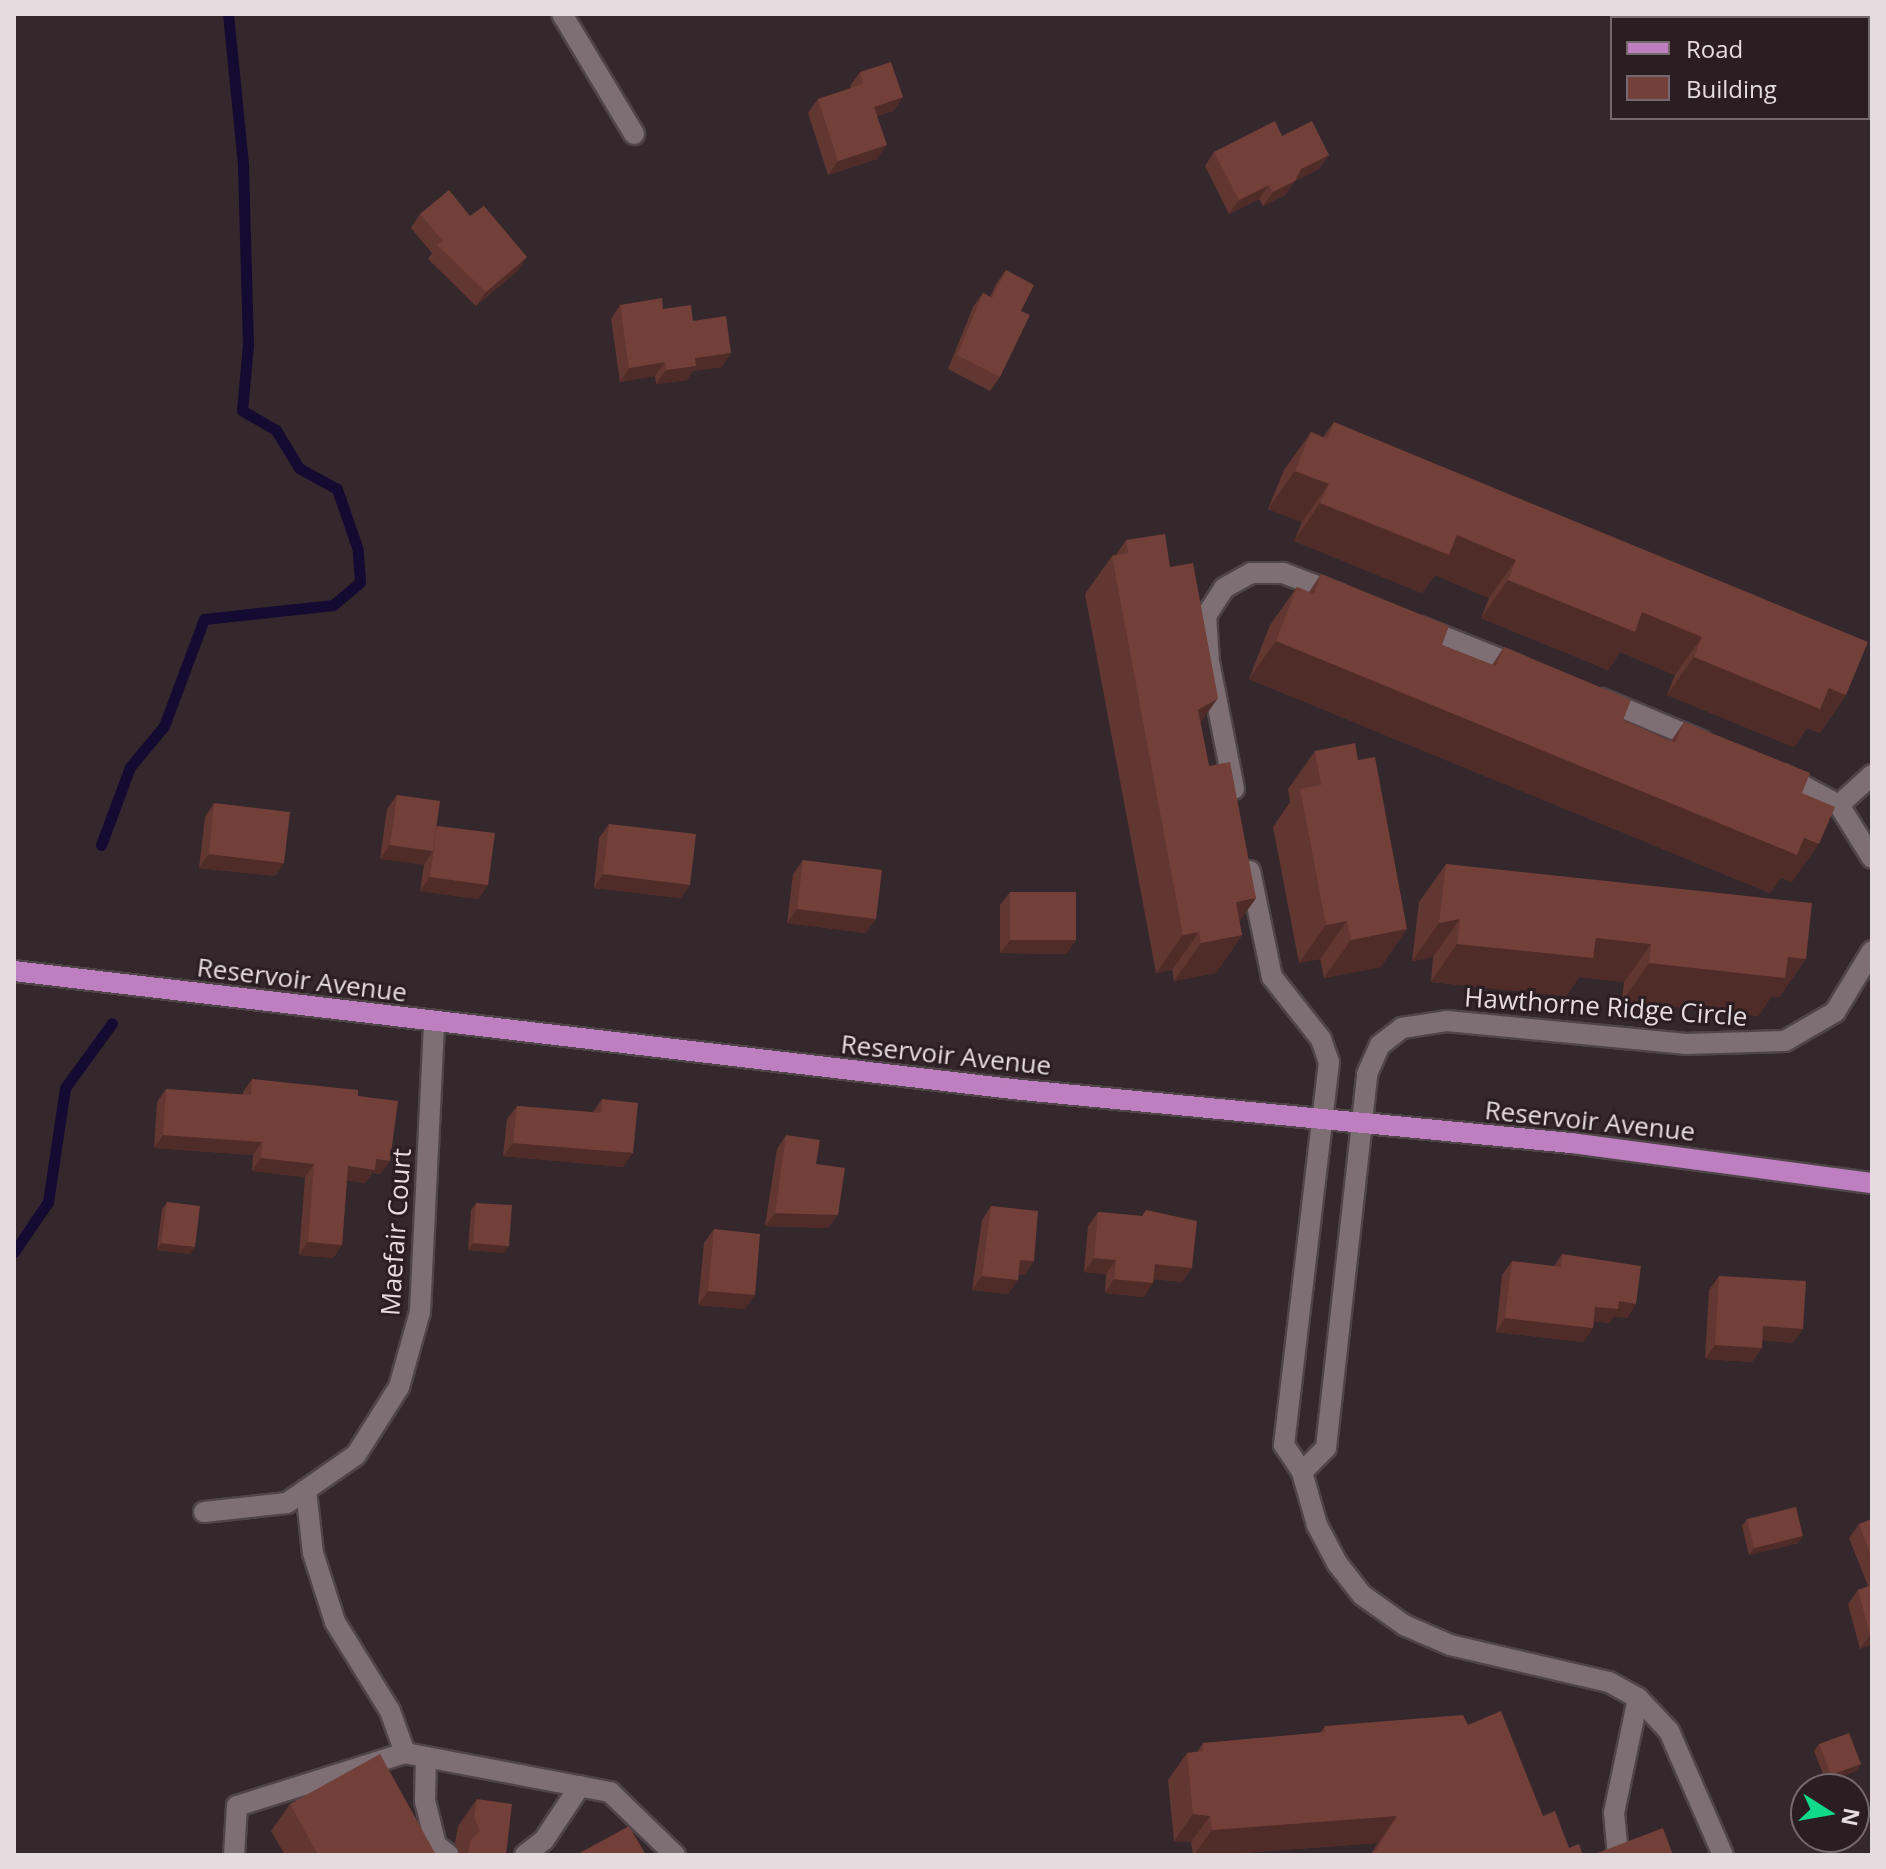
<!DOCTYPE html>
<style>
body{margin:0}
#map{position:relative;width:1886px;height:1869px;overflow:hidden;background:#34282c;font-family:"Open Sans",sans-serif}
div>[style]{position:absolute}
.stream>*{height:11px;margin:-5.5px;padding:0 5.5px;transform-origin:5.5px;border-radius:5.5px;background:#150a31}
.roads{filter:drop-shadow(2px 0 #4f4549) drop-shadow(-2px 0 #4f4549) drop-shadow(0 2px #4f4549) drop-shadow(0 -2px #4f4549)}
.minor>*{height:20px;margin:-10px;padding:0 10px;transform-origin:10px;border-radius:10px;background:#7e6f74}
.major>*{height:20px;margin:-10px;padding:0 10px;transform-origin:10px;border-radius:10px;background:#bd7fbf}
.wall>*{inset:0;background:#623631}
.shaded-wall>*{inset:0;background:#502c28}
.building>*{inset:0;background:#723f39}
span{translate:-50% -50%;white-space:nowrap;text-align:center;line-height:1.15;-webkit-text-stroke:6px #2a1e22;paint-order:stroke}
.street-label{font-size:26px;color:#e4dcdf}
.frame{position:absolute;inset:0;border:16px solid #e4dcdf;pointer-events:none}
.legend{position:absolute;left:1610px;top:16px;width:260px;height:104px;box-sizing:border-box;background:#2a1e22;border:2px solid #746a6e;margin:0;padding:10px 14px;list-style:none;font-size:24px;color:#e4dcdf}
.legend li{display:flex;align-items:center;gap:16px;height:40px}
.legend b{width:40px;border:2px solid #746a6e}
.north{position:absolute;left:1790px;top:1773px;width:80px;height:80px;box-sizing:border-box;background:#2a1e22;border:2px solid #746a6e;border-radius:50%;rotate:101deg;font-size:22px;font-weight:700;line-height:32px;text-align:center;color:#e4dcdf}
.north::after{content:'';display:block;margin:auto;width:28px;height:36px;background:#11d98a;clip-path:polygon(50% 0,100% 100%,50% 72%,0 100%)}
</style>
<div id="map">
<div class="stream">
<i style="left:101px;top:845px;width:83px;rotate:-69.6deg"></i>
<i style="left:130px;top:767px;width:53px;rotate:-50.3deg"></i>
<i style="left:164px;top:726px;width:114px;rotate:-69.5deg"></i>
<i style="left:204px;top:619px;width:130px;rotate:-6.2deg"></i>
<i style="left:333px;top:605px;width:35px;rotate:-40deg"></i>
<i style="left:360px;top:582px;width:32px;rotate:-94deg"></i>
<i style="left:358px;top:550px;width:65px;rotate:-109deg"></i>
<i style="left:337px;top:489px;width:43px;rotate:-151.1deg"></i>
<i style="left:299px;top:468px;width:44px;rotate:-121.2deg"></i>
<i style="left:276px;top:430px;width:39px;rotate:-150deg"></i>
<i style="left:242px;top:410px;width:65px;rotate:-84.7deg"></i>
<i style="left:248px;top:345px;width:181px;rotate:-91.6deg"></i>
<i style="left:243px;top:164px;width:151px;rotate:-95.7deg"></i>
<i style="left:14px;top:1252px;width:60px;rotate:-55.8deg"></i>
<i style="left:48px;top:1202px;width:115px;rotate:-81.5deg"></i>
<i style="left:65px;top:1088px;width:80px;rotate:-54.1deg"></i>
</div>
<div class="roads">
<div class="minor">
<i style="left:562px;top:14px;width:140px;rotate:59deg"></i>
<i style="left:1420px;top:627px;width:108px;rotate:21.8deg"></i>
<i style="left:1602px;top:699px;width:108px;rotate:22.8deg"></i>
<i style="left:1783px;top:775px;width:64px;rotate:28.2deg"></i>
<i style="left:1839px;top:805px;width:62px;rotate:58.1deg"></i>
<i style="left:1234px;top:789px;width:129px;rotate:-101.1deg"></i>
<i style="left:1209px;top:662px;width:46px;rotate:-93.7deg"></i>
<i style="left:1206px;top:616px;width:33px;rotate:-57deg"></i>
<i style="left:1224px;top:588px;width:31px;rotate:-29deg"></i>
<i style="left:1251px;top:573px;width:32px"></i>
<i style="left:1283px;top:573px;width:59px;rotate:20.9deg"></i>
<i style="left:1839px;top:805px;width:45px;rotate:-42.3deg"></i>
<i style="left:1250px;top:871px;width:108px;rotate:78.3deg"></i>
<i style="left:1272px;top:977px;width:79px;rotate:51.7deg"></i>
<i style="left:1321px;top:1039px;width:24px;rotate:71deg"></i>
<i style="left:1329px;top:1062px;width:386px;rotate:96.7deg"></i>
<i style="left:1284px;top:1445px;width:32px;rotate:56deg"></i>
<i style="left:1302px;top:1472px;width:34px;rotate:-45deg"></i>
<i style="left:1326px;top:1448px;width:376px;rotate:-83.7deg"></i>
<i style="left:1367px;top:1074px;width:32px;rotate:-66deg"></i>
<i style="left:1380px;top:1045px;width:28px;rotate:-38deg"></i>
<i style="left:1402px;top:1028px;width:46px;rotate:-8.8deg"></i>
<i style="left:1447px;top:1021px;width:238px;rotate:5.5deg"></i>
<i style="left:1684px;top:1044px;width:101px;rotate:-1.7deg"></i>
<i style="left:1785px;top:1041px;width:58px;rotate:-30.1deg"></i>
<i style="left:1835px;top:1012px;width:71px;rotate:-58.8deg"></i>
<i style="left:1302px;top:1472px;width:55px;rotate:74.2deg"></i>
<i style="left:1317px;top:1525px;width:43px;rotate:62.2deg"></i>
<i style="left:1337px;top:1563px;width:41px;rotate:52deg"></i>
<i style="left:1362px;top:1595px;width:52px;rotate:35.5deg"></i>
<i style="left:1404px;top:1625px;width:50px;rotate:23.5deg"></i>
<i style="left:1450px;top:1645px;width:163px;rotate:13.1deg"></i>
<i style="left:1609px;top:1682px;width:33px;rotate:29deg"></i>
<i style="left:1638px;top:1698px;width:45px;rotate:46.8deg"></i>
<i style="left:1669px;top:1731px;width:135px;rotate:66.5deg"></i>
<i style="left:306px;top:1490px;width:63px;rotate:83.7deg"></i>
<i style="left:313px;top:1553px;width:72px;rotate:72.3deg"></i>
<i style="left:335px;top:1622px;width:105px;rotate:58.3deg"></i>
<i style="left:390px;top:1711px;width:45px;rotate:70.3deg"></i>
<i style="left:204px;top:1512px;width:83px;rotate:-6.2deg"></i>
<i style="left:287px;top:1503px;width:84px;rotate:-34.8deg"></i>
<i style="left:356px;top:1455px;width:80px;rotate:-57.7deg"></i>
<i style="left:399px;top:1387px;width:78px;rotate:-74.4deg"></i>
<i style="left:420px;top:1312px;width:290px;rotate:-87.2deg"></i>
<i style="left:426px;top:1757px;width:44px;rotate:91.3deg"></i>
<i style="left:425px;top:1801px;width:45px;rotate:76deg"></i>
<i style="left:436px;top:1845px;width:16px;rotate:38deg"></i>
<i style="left:234px;top:1855px;width:49px;rotate:-86.5deg"></i>
<i style="left:237px;top:1806px;width:176px;rotate:-17.5deg"></i>
<i style="left:405px;top:1753px;width:209px;rotate:10.8deg"></i>
<i style="left:610px;top:1792px;width:91px;rotate:44.1deg"></i>
<i style="left:525px;top:1855px;width:24px;rotate:-38deg"></i>
<i style="left:544px;top:1840px;width:65px;rotate:-56.3deg"></i>
<i style="left:1618px;top:1855px;width:42px;rotate:-95.4deg"></i>
<i style="left:1614px;top:1813px;width:117px;rotate:-78.2deg"></i>
</div>
<div class="major">
<i style="left:14px;top:971px;width:1005px;rotate:6.74deg"></i>
<i style="left:1012px;top:1089px;width:562px;rotate:5.52deg"></i>
<i style="left:1571px;top:1143px;width:304px;rotate:7.6deg"></i>
</div>
</div>
<div class="wall">
<i style="clip-path:polygon(1822px 14px,1862px 14px,1857px 18px,1825px 18px)"></i>
<i style="clip-path:polygon(860px 72px,903px 97px,893px 111px,877px 116px,877px 159px,828px 175px,808px 113px,818px 99px,851px 88px,850px 86px)"></i>
<i style="clip-path:polygon(1282px 136px,1329px 155px,1319px 169px,1295px 181px,1285px 195px,1263px 206px,1259px 199px,1229px 214px,1205px 166px,1214px 152px)"></i>
<i style="clip-path:polygon(420px 214px,470px 216px,527px 257px,517px 271px,476px 306px,428px 259px,432px 253px,411px 228px)"></i>
<i style="clip-path:polygon(1006px 270px,1021px 311px,1000px 377px,990px 391px,948px 369px,973px 307px,983px 293px,990px 297px,996px 284px)"></i>
<i style="clip-path:polygon(620px 305px,663px 309px,693px 321px,722px 367px,693px 371px,687px 380px,656px 384px,655px 376px,620px 382px,611px 319px)"></i>
<i style="clip-path:polygon(1334px 422px,1846px 695px,1820px 733px,1807px 728px,1794px 747px,1667px 695px,1675px 675px,1620px 652px,1608px 670px,1481px 618px,1489px 598px,1435px 575px,1422px 593px,1294px 541px,1302px 522px,1268px 509px,1284px 470px,1311px 432px,1323px 437px)"></i>
<i style="clip-path:polygon(1126px 540px,1170px 567px,1209px 766px,1256px 898px,1239px 921px,1242px 935px,1216px 973px,1174px 981px,1172px 970px,1156px 973px,1085px 594px,1112px 556px,1116px 555px)"></i>
<i style="clip-path:polygon(1321px 574px,1442px 645px,1492px 665px,1504px 647px,1623px 720px,1671px 741px,1684px 722px,1802px 793px,1792px 882px,1781px 878px,1770px 893px,1249px 679px,1270px 625px,1297px 587px,1309px 592px)"></i>
<i style="clip-path:polygon(1315px 751px,1381px 967px,1324px 978px,1320px 959px,1299px 963px,1273px 827px,1290px 802px,1288px 789px)"></i>
<i style="clip-path:polygon(397px 795px,437px 827px,488px 885px,478px 899px,420px 891px,424px 864px,380px 859px,387px 809px)"></i>
<i style="clip-path:polygon(214px 803px,284px 863px,275px 876px,199px 868px,205px 817px)"></i>
<i style="clip-path:polygon(609px 824px,681px 898px,594px 888px,599px 838px)"></i>
<i style="clip-path:polygon(803px 860px,866px 933px,787px 923px,793px 874px)"></i>
<i style="clip-path:polygon(1446px 864px,1806px 959px,1779px 997px,1772px 996px,1758px 1016px,1622px 1001px,1624px 982px,1579px 977px,1566px 996px,1431px 982px,1433px 957px,1412px 961px,1419px 902px)"></i>
<i style="clip-path:polygon(1010px 892px,1076px 940px,1066px 954px,1000px 953px,1000px 905px)"></i>
<i style="clip-path:polygon(252px 1079px,358px 1096px,381px 1174px,372px 1173px,365px 1183px,347px 1180px,342px 1245px,333px 1258px,299px 1255px,305px 1177px,252px 1171px,253px 1155px,154px 1148px,157px 1102px,166px 1089px,243px 1095px,243px 1092px)"></i>
<i style="clip-path:polygon(602px 1099px,623px 1167px,503px 1156px,507px 1119px,517px 1106px,593px 1112px)"></i>
<i style="clip-path:polygon(786px 1135px,816px 1164px,828px 1228px,765px 1226px,777px 1149px)"></i>
<i style="clip-path:polygon(167px 1202px,190px 1254px,157px 1250px,162px 1209px)"></i>
<i style="clip-path:polygon(476px 1203px,509px 1246px,504px 1253px,468px 1250px,471px 1210px)"></i>
<i style="clip-path:polygon(991px 1206px,1034px 1261px,1024px 1275px,1018px 1275px,1008px 1294px,972px 1290px,982px 1220px)"></i>
<i style="clip-path:polygon(1098px 1212px,1142px 1216px,1192px 1268px,1182px 1282px,1154px 1279px,1144px 1297px,1105px 1293px,1106px 1274px,1084px 1272px,1088px 1226px)"></i>
<i style="clip-path:polygon(714px 1229px,745px 1309px,698px 1305px,704px 1243px)"></i>
<i style="clip-path:polygon(1562px 1254px,1636px 1304px,1627px 1318px,1614px 1316px,1609px 1323px,1594px 1321px,1593px 1328px,1583px 1342px,1496px 1332px,1502px 1275px,1512px 1261px,1554px 1266px)"></i>
<i style="clip-path:polygon(1719px 1276px,1793px 1343px,1762px 1340px,1762px 1348px,1752px 1362px,1705px 1359px,1709px 1290px)"></i>
<i style="clip-path:polygon(1747px 1519px,1798px 1543px,1749px 1555px,1742px 1526px)"></i>
<i style="clip-path:polygon(1872px 1519px,1872px 1650px,1870px 1645px,1860px 1649px,1848px 1604px,1858px 1590px,1868px 1586px,1849px 1538px,1859px 1524px)"></i>
<i style="clip-path:polygon(1468px 1725px,1569px 1848px,1583px 1855px,1370px 1855px,1378px 1843px,1214px 1855px,1193px 1855px,1191px 1842px,1174px 1841px,1168px 1780px,1187px 1753px,1197px 1752px,1203px 1743px,1320px 1733px,1325px 1726px)"></i>
<i style="clip-path:polygon(1819px 1744px,1861px 1764px,1856px 1771px,1826px 1782px,1814px 1751px)"></i>
<i style="clip-path:polygon(477px 1799px,506px 1855px,460px 1855px,455px 1843px,458px 1826px)"></i>
<i style="clip-path:polygon(290px 1804px,436px 1855px,285px 1855px,271px 1831px)"></i>
</div>
<div class="shaded-wall">
<i style="clip-path:polygon(1855px 14px,1862px 14px,1857px 18px,1850px 18px)"></i>
<i style="clip-path:polygon(903px 97px,893px 111px,864px 120px,874px 107px)"></i>
<i style="clip-path:polygon(887px 145px,877px 159px,828px 175px,838px 161px)"></i>
<i style="clip-path:polygon(1329px 155px,1319px 169px,1295px 181px,1285px 195px,1263px 206px,1273px 192px,1301px 169px)"></i>
<i style="clip-path:polygon(1269px 185px,1259px 199px,1229px 214px,1239px 200px)"></i>
<i style="clip-path:polygon(527px 257px,517px 271px,476px 306px,486px 292px)"></i>
<i style="clip-path:polygon(731px 353px,722px 367px,693px 371px,687px 380px,656px 384px,666px 370px,695px 358px)"></i>
<i style="clip-path:polygon(665px 362px,655px 376px,620px 382px,629px 368px)"></i>
<i style="clip-path:polygon(1295px 471px,1329px 484px,1302px 522px,1268px 509px)"></i>
<i style="clip-path:polygon(1320px 503px,1457px 535px,1516px 560px,1489px 598px,1435px 575px,1422px 593px,1294px 541px)"></i>
<i style="clip-path:polygon(1508px 580px,1642px 612px,1702px 637px,1675px 675px,1620px 652px,1608px 670px,1481px 618px)"></i>
<i style="clip-path:polygon(1276px 641px,1804px 838px,1819px 844px,1792px 882px,1781px 878px,1770px 893px,1249px 679px)"></i>
<i style="clip-path:polygon(1694px 657px,1829px 688px,1846px 695px,1820px 733px,1807px 728px,1794px 747px,1667px 695px)"></i>
<i style="clip-path:polygon(1218px 698px,1191px 736px,1198px 710px)"></i>
<i style="clip-path:polygon(390px 845px,433px 851px,424px 865px,380px 859px)"></i>
<i style="clip-path:polygon(209px 854px,284px 863px,275px 876px,199px 868px)"></i>
<i style="clip-path:polygon(603px 874px,690px 885px,681px 898px,594px 888px)"></i>
<i style="clip-path:polygon(430px 877px,488px 885px,478px 899px,420px 891px)"></i>
<i style="clip-path:polygon(1256px 898px,1229px 936px,1236px 902px)"></i>
<i style="clip-path:polygon(797px 909px,876px 919px,866px 933px,787px 923px)"></i>
<i style="clip-path:polygon(1460px 919px,1433px 957px,1412px 961px,1439px 923px)"></i>
<i style="clip-path:polygon(1347px 921px,1320px 959px,1299px 963px,1326px 925px)"></i>
<i style="clip-path:polygon(1407px 929px,1381px 967px,1324px 978px,1351px 940px)"></i>
<i style="clip-path:polygon(1199px 932px,1172px 970px,1156px 973px,1183px 935px)"></i>
<i style="clip-path:polygon(1242px 935px,1216px 973px,1174px 981px,1201px 943px)"></i>
<i style="clip-path:polygon(1596px 938px,1651px 944px,1624px 982px,1579px 977px,1566px 996px,1431px 982px,1457px 944px)"></i>
<i style="clip-path:polygon(1010px 940px,1076px 940px,1066px 954px,1000px 953px)"></i>
<i style="clip-path:polygon(1788px 957px,1806px 959px,1779px 997px,1772px 996px,1758px 1016px,1622px 1001px,1649px 963px)"></i>
<i style="clip-path:polygon(163px 1135px,262px 1142px,253px 1155px,154px 1148px)"></i>
<i style="clip-path:polygon(513px 1143px,633px 1153px,623px 1167px,503px 1156px)"></i>
<i style="clip-path:polygon(261px 1158px,314px 1164px,305px 1177px,252px 1171px)"></i>
<i style="clip-path:polygon(376px 1159px,390px 1161px,381px 1174px,372px 1173px,365px 1183px,339px 1179px,348px 1166px)"></i>
<i style="clip-path:polygon(775px 1213px,838px 1215px,828px 1228px,765px 1226px)"></i>
<i style="clip-path:polygon(308px 1242px,342px 1245px,333px 1258px,299px 1255px)"></i>
<i style="clip-path:polygon(161px 1243px,195px 1247px,190px 1254px,157px 1250px)"></i>
<i style="clip-path:polygon(473px 1243px,509px 1246px,504px 1253px,468px 1250px)"></i>
<i style="clip-path:polygon(1094px 1258px,1116px 1260px,1106px 1274px,1084px 1272px)"></i>
<i style="clip-path:polygon(1020px 1260px,1034px 1261px,1024px 1275px,1010px 1274px)"></i>
<i style="clip-path:polygon(1155px 1264px,1192px 1268px,1182px 1282px,1146px 1278px)"></i>
<i style="clip-path:polygon(982px 1276px,1018px 1280px,1008px 1294px,972px 1290px)"></i>
<i style="clip-path:polygon(1114px 1279px,1153px 1283px,1144px 1297px,1105px 1293px)"></i>
<i style="clip-path:polygon(708px 1291px,755px 1295px,745px 1309px,698px 1305px)"></i>
<i style="clip-path:polygon(1619px 1301px,1636px 1304px,1627px 1318px,1614px 1316px,1609px 1323px,1586px 1320px,1595px 1307px)"></i>
<i style="clip-path:polygon(1505px 1318px,1593px 1328px,1583px 1342px,1496px 1332px)"></i>
<i style="clip-path:polygon(1763px 1326px,1803px 1329px,1793px 1343px,1753px 1339px)"></i>
<i style="clip-path:polygon(1715px 1345px,1762px 1348px,1752px 1362px,1705px 1359px)"></i>
<i style="clip-path:polygon(1803px 1536px,1798px 1543px,1749px 1555px,1754px 1548px)"></i>
<i style="clip-path:polygon(1870px 1635px,1872px 1635px,1872px 1642px,1870px 1645px,1860px 1649px)"></i>
<i style="clip-path:polygon(1861px 1764px,1856px 1771px,1826px 1782px,1831px 1775px)"></i>
<i style="clip-path:polygon(1193px 1814px,1210px 1816px,1191px 1842px,1174px 1841px)"></i>
<i style="clip-path:polygon(1397px 1816px,1378px 1843px,1214px 1855px,1194px 1855px,1212px 1830px)"></i>
</div>
<div class="building">
<i style="clip-path:polygon(1843px 14px,1855px 14px,1850px 18px,1846px 18px)"></i>
<i style="clip-path:polygon(891px 62px,903px 97px,874px 107px,887px 145px,838px 161px,818px 99px,863px 84px,860px 72px)"></i>
<i style="clip-path:polygon(1275px 121px,1282px 136px,1312px 121px,1329px 155px,1301px 169px,1295px 181px,1273px 192px,1269px 185px,1239px 200px,1214px 152px)"></i>
<i style="clip-path:polygon(449px 190px,470px 216px,484px 206px,527px 257px,486px 292px,437px 245px,443px 241px,420px 214px)"></i>
<i style="clip-path:polygon(1006px 270px,1034px 285px,1021px 311px,1030px 315px,1000px 377px,957px 355px,983px 293px,992px 298px)"></i>
<i style="clip-path:polygon(662px 298px,663px 309px,691px 305px,693px 321px,726px 316px,731px 353px,695px 358px,696px 366px,666px 370px,665px 362px,629px 368px,620px 305px)"></i>
<i style="clip-path:polygon(1334px 422px,1868px 642px,1846px 695px,1829px 688px,1820px 709px,1694px 657px,1702px 637px,1642px 612px,1635px 632px,1508px 580px,1516px 560px,1457px 535px,1449px 555px,1320px 503px,1329px 484px,1295px 471px,1311px 432px,1327px 439px)"></i>
<i style="clip-path:polygon(1165px 534px,1170px 567px,1193px 563px,1218px 698px,1198px 710px,1209px 766px,1230px 762px,1256px 898px,1236px 902px,1242px 935px,1201px 943px,1199px 932px,1183px 935px,1112px 556px,1128px 553px,1126px 540px)"></i>
<i style="clip-path:polygon(1321px 574px,1449px 626px,1442px 645px,1496px 666px,1504px 647px,1631px 700px,1623px 720px,1675px 743px,1684px 722px,1810px 773px,1802px 793px,1835px 807px,1819px 844px,1804px 838px,1797px 855px,1276px 641px,1297px 587px,1314px 594px)"></i>
<i style="clip-path:polygon(1355px 743px,1358px 760px,1375px 757px,1407px 929px,1351px 940px,1347px 921px,1326px 925px,1300px 789px,1321px 785px,1315px 751px)"></i>
<i style="clip-path:polygon(397px 795px,440px 801px,433px 851px,390px 845px)"></i>
<i style="clip-path:polygon(214px 803px,290px 812px,284px 863px,209px 854px)"></i>
<i style="clip-path:polygon(609px 824px,696px 834px,690px 885px,603px 874px)"></i>
<i style="clip-path:polygon(437px 826px,495px 833px,488px 885px,430px 877px)"></i>
<i style="clip-path:polygon(803px 860px,882px 870px,876px 919px,797px 909px)"></i>
<i style="clip-path:polygon(1446px 864px,1812px 903px,1806px 959px,1788px 957px,1785px 978px,1649px 963px,1651px 944px,1596px 938px,1593px 958px,1457px 944px,1460px 919px,1439px 923px)"></i>
<i style="clip-path:polygon(1010px 892px,1076px 892px,1076px 940px,1010px 940px)"></i>
<i style="clip-path:polygon(252px 1079px,358px 1090px,358px 1096px,398px 1101px,390px 1161px,376px 1159px,375px 1170px,348px 1166px,342px 1245px,308px 1242px,314px 1164px,261px 1158px,262px 1142px,163px 1135px,166px 1089px,251px 1095px)"></i>
<i style="clip-path:polygon(602px 1099px,638px 1103px,633px 1153px,513px 1143px,517px 1106px,601px 1113px)"></i>
<i style="clip-path:polygon(786px 1135px,820px 1140px,816px 1164px,845px 1168px,838px 1215px,775px 1213px)"></i>
<i style="clip-path:polygon(167px 1202px,200px 1206px,195px 1247px,161px 1243px)"></i>
<i style="clip-path:polygon(476px 1203px,512px 1205px,509px 1246px,473px 1243px)"></i>
<i style="clip-path:polygon(991px 1206px,1038px 1211px,1034px 1261px,1020px 1260px,1018px 1280px,982px 1276px)"></i>
<i style="clip-path:polygon(1146px 1210px,1197px 1221px,1192px 1268px,1155px 1264px,1153px 1283px,1114px 1279px,1116px 1260px,1094px 1258px,1098px 1212px,1142px 1216px)"></i>
<i style="clip-path:polygon(714px 1229px,760px 1234px,755px 1295px,708px 1291px)"></i>
<i style="clip-path:polygon(1562px 1254px,1641px 1266px,1636px 1304px,1619px 1301px,1618px 1309px,1595px 1307px,1593px 1328px,1505px 1318px,1512px 1261px,1561px 1267px)"></i>
<i style="clip-path:polygon(1719px 1276px,1806px 1281px,1803px 1329px,1763px 1326px,1762px 1348px,1715px 1345px)"></i>
<i style="clip-path:polygon(1796px 1507px,1803px 1536px,1754px 1548px,1747px 1519px)"></i>
<i style="clip-path:polygon(1872px 1519px,1872px 1559px,1859px 1524px)"></i>
<i style="clip-path:polygon(1872px 1585px,1872px 1635px,1870px 1635px,1858px 1590px)"></i>
<i style="clip-path:polygon(1501px 1711px,1543px 1816px,1555px 1811px,1569px 1848px,1579px 1844px,1583px 1855px,1373px 1855px,1397px 1816px,1212px 1830px,1210px 1816px,1193px 1814px,1187px 1753px,1203px 1751px,1203px 1743px,1325px 1732px,1325px 1726px,1463px 1715px,1468px 1725px)"></i>
<i style="clip-path:polygon(1849px 1733px,1861px 1764px,1831px 1775px,1819px 1744px)"></i>
<i style="clip-path:polygon(380px 1754px,436px 1855px,318px 1855px,290px 1804px)"></i>
<i style="clip-path:polygon(477px 1799px,512px 1804px,506px 1855px,468px 1855px,470px 1841px,480px 1831px,474px 1817px)"></i>
<i style="clip-path:polygon(629px 1826px,646px 1855px,576px 1855px)"></i>
<i style="clip-path:polygon(1663px 1828px,1673px 1855px,1592px 1855px)"></i>
</div>
<div class="street-label">
<span style="left:302px;top:980px;rotate:7deg">Reservoir Avenue</span>
<span style="left:1606px;top:1007px;rotate:4deg">Hawthorne Ridge Circle</span>
<span style="left:946px;top:1055px;rotate:6deg">Reservoir Avenue</span>
<span style="left:1590px;top:1121px;rotate:6deg">Reservoir Avenue</span>
<span style="left:396px;top:1232px;rotate:-86deg">Maefair Court</span>
</div>
<div class="frame"></div>
<ul class="legend">
<li><b style="height:10px;background:#bd7fbf"></b>Road</li>
<li><b style="height:22px;background:#723f39"></b>Building</li>
</ul>
<div class="north">N</div>
</div>
